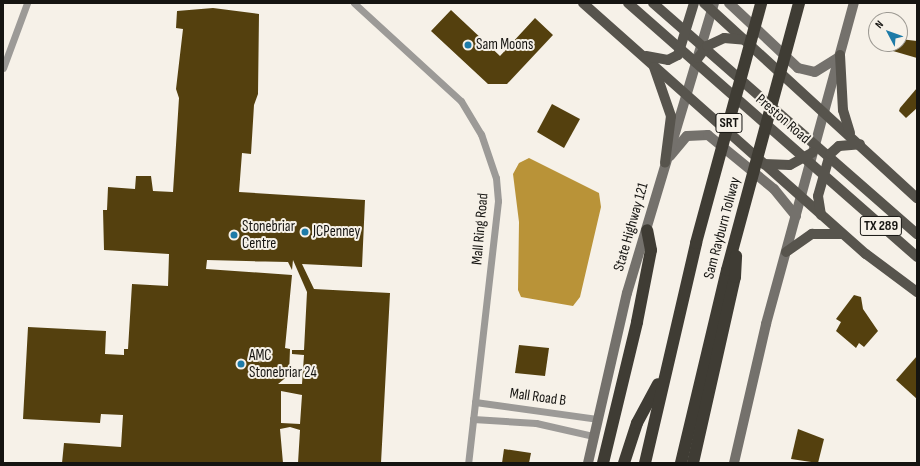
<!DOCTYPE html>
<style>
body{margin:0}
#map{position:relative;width:920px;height:466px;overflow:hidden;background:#f6f1e8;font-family:"Sofia Sans Condensed",sans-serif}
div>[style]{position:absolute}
.water>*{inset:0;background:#b99338}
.building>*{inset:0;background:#54400e}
.street>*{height:7px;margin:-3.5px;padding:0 3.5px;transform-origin:3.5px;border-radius:3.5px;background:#9c9a97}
.secondary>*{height:10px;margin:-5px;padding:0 5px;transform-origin:5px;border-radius:5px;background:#74716c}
.primary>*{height:10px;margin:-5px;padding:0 5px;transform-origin:5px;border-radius:5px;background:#57544d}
.highway>*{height:12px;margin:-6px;padding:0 6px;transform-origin:6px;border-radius:6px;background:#3f3c34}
.dots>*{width:11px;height:11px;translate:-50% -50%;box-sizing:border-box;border:2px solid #f6f1e8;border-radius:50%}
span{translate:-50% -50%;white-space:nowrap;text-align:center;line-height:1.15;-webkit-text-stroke:4px #f6f1e8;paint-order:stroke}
.shield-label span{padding:1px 3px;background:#f6f1e8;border:1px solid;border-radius:3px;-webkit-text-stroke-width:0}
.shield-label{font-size:14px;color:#151411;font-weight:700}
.poi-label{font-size:15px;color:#151411}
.left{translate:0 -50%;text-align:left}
.street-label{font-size:15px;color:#151411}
.frame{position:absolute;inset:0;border:4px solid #151411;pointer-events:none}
.north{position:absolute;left:868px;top:12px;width:40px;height:40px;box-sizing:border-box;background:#f6f1e8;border:1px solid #9c9992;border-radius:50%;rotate:311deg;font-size:11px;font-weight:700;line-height:16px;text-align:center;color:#151411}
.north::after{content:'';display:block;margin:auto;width:14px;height:18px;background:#1d7ba8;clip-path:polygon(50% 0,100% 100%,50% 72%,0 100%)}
</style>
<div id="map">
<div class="water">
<i style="clip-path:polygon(529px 158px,599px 193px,601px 207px,580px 297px,573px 306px,521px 297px,518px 290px,519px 222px,513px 174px,519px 163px)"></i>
</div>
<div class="building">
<i style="clip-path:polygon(evenodd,213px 8px,259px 14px,258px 94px,254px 105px,251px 154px,242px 153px,239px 192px,365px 200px,362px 267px,302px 264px,314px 289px,390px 293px,381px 463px,298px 463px,300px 430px,290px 427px,280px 429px,283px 463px,62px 463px,64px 443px,121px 447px,123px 415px,101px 414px,100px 423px,23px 419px,28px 327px,106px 331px,105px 354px,124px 355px,124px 349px,128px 349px,132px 284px,168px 286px,169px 254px,104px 250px,103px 210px,107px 210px,108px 187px,135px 189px,136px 176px,151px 176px,153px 191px,173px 192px,179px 98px,176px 89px,183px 29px,176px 28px,177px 11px,213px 8px,207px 260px,288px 262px,292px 270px,293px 260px,307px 292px,304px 350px,292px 350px,292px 354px,304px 355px,302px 384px,278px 384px,289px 375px,290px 349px,285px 348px,292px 275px,206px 269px,207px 260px,213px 8px,281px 391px,302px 395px,300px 424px,281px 423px,281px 391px)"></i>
<i style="clip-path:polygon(451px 10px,500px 56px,535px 18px,553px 35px,507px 84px,488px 84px,431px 31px)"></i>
<i style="clip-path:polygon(900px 39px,917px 41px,917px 58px,893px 51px)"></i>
<i style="clip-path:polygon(917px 88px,917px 108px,906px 118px,899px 111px,900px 108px)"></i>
<i style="clip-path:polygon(552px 104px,580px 119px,564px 148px,537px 132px)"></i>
<i style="clip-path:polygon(854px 295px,861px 297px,863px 309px,878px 331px,864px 347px,859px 343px,856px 348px,836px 331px,841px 322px,836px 319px)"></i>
<i style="clip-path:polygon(519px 345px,549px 348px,545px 376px,515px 373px)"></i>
<i style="clip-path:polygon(917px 356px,917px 399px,896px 380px)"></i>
<i style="clip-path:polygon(798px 429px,824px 439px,818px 463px,791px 459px)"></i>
<i style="clip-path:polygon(504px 449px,531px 453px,529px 463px,502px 463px)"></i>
</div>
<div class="street">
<i style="left:354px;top:3px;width:145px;rotate:42.5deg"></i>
<i style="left:461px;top:101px;width:39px;rotate:59deg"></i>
<i style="left:481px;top:134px;width:46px;rotate:71.2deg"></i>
<i style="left:496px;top:178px;width:23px;rotate:85deg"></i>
<i style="left:498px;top:201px;width:264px;rotate:96.5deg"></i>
<i style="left:3px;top:68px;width:69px;rotate:-69.7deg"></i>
<i style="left:475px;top:402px;width:123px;rotate:7.9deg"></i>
<i style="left:473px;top:419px;width:63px;rotate:3.6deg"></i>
<i style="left:536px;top:423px;width:58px;rotate:12.8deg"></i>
</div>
<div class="secondary">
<i style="left:729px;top:3px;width:95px;rotate:43.3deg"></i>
<i style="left:798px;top:68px;width:17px;rotate:13deg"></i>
<i style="left:815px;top:72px;width:28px;rotate:-32deg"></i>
<i style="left:670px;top:156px;width:26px;rotate:-50deg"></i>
<i style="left:687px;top:136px;width:21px;rotate:-3deg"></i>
<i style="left:708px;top:135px;width:85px;rotate:39.3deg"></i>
<i style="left:774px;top:189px;width:35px;rotate:51deg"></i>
<i style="left:588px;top:463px;width:174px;rotate:-77.1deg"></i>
<i style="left:627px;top:293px;width:303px;rotate:-73.3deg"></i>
<i style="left:734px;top:463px;width:143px;rotate:-77deg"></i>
<i style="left:766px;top:324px;width:333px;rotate:-74.7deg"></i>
</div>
<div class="primary">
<i style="left:583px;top:3px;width:378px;rotate:41.6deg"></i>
<i style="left:866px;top:254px;width:64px;rotate:36.7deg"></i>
<i style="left:628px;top:3px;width:385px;rotate:41.3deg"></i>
<i style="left:653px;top:3px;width:351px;rotate:41.2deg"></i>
<i style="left:704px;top:3px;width:289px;rotate:42.5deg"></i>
<i style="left:840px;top:55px;width:55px;rotate:86.9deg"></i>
<i style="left:843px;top:110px;width:24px;rotate:73deg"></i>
<i style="left:646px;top:56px;width:22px;rotate:10deg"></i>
<i style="left:668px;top:60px;width:11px;rotate:-27deg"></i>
<i style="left:678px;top:55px;width:54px;rotate:-72.9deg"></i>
<i style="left:698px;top:58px;width:15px;rotate:-53deg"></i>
<i style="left:707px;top:46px;width:19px;rotate:-25deg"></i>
<i style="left:724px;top:38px;width:21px;rotate:5deg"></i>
<i style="left:654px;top:67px;width:52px;rotate:70.9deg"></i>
<i style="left:671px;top:116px;width:47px;rotate:97.3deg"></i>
<i style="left:764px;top:164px;width:26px;rotate:2deg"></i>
<i style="left:790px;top:165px;width:26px;rotate:-29deg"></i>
<i style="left:821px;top:215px;width:19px;rotate:-99deg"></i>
<i style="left:818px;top:196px;width:44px;rotate:-74.1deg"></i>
<i style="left:830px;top:154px;width:12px;rotate:-42deg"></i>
<i style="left:839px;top:146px;width:21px;rotate:-5deg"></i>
<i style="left:786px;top:252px;width:32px;rotate:-35deg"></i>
<i style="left:812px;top:234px;width:30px"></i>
</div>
<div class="highway">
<i style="left:603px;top:463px;width:145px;rotate:-76.4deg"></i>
<i style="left:637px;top:322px;width:73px;rotate:-79deg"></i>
<i style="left:651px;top:250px;width:20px;rotate:-101deg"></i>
<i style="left:624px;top:463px;width:42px;rotate:-72deg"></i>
<i style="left:637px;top:423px;width:44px;rotate:-61.7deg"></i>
<i style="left:645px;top:463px;width:226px;rotate:-76.9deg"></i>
<i style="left:696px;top:243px;width:249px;rotate:-74.8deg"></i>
<i style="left:681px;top:463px;width:198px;rotate:-76.6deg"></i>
<i style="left:727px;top:270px;width:277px;rotate:-74.9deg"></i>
<i style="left:693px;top:463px;width:191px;rotate:-77.3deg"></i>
<i style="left:735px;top:277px;width:21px;rotate:-87deg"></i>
</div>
<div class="dots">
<i style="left:468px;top:45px;background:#1d7ba8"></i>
<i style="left:305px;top:232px;background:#1d7ba8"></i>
<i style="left:234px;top:235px;background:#1d7ba8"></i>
<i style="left:241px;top:364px;background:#1d7ba8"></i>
</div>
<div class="shield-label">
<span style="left:729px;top:123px">SRT</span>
<span style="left:881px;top:226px">TX 289</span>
</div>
<div class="poi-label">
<span class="left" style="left:476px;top:45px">Sam Moons</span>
<span class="left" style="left:242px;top:235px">Stonebriar<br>Centre</span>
<span class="left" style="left:313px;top:232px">JCPenney</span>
<span class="left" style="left:249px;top:364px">AMC<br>Stonebriar 24</span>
</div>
<div class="street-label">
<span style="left:783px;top:119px;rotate:41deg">Preston Road</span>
<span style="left:631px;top:227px;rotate:-74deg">State Highway 121</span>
<span style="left:722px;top:228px;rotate:-75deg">Sam Rayburn Tollway</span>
<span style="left:480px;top:229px;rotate:-85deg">Mall Ring Road</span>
<span style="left:538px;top:397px;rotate:8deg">Mall Road B</span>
</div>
<div class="frame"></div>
<div class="north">N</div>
</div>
